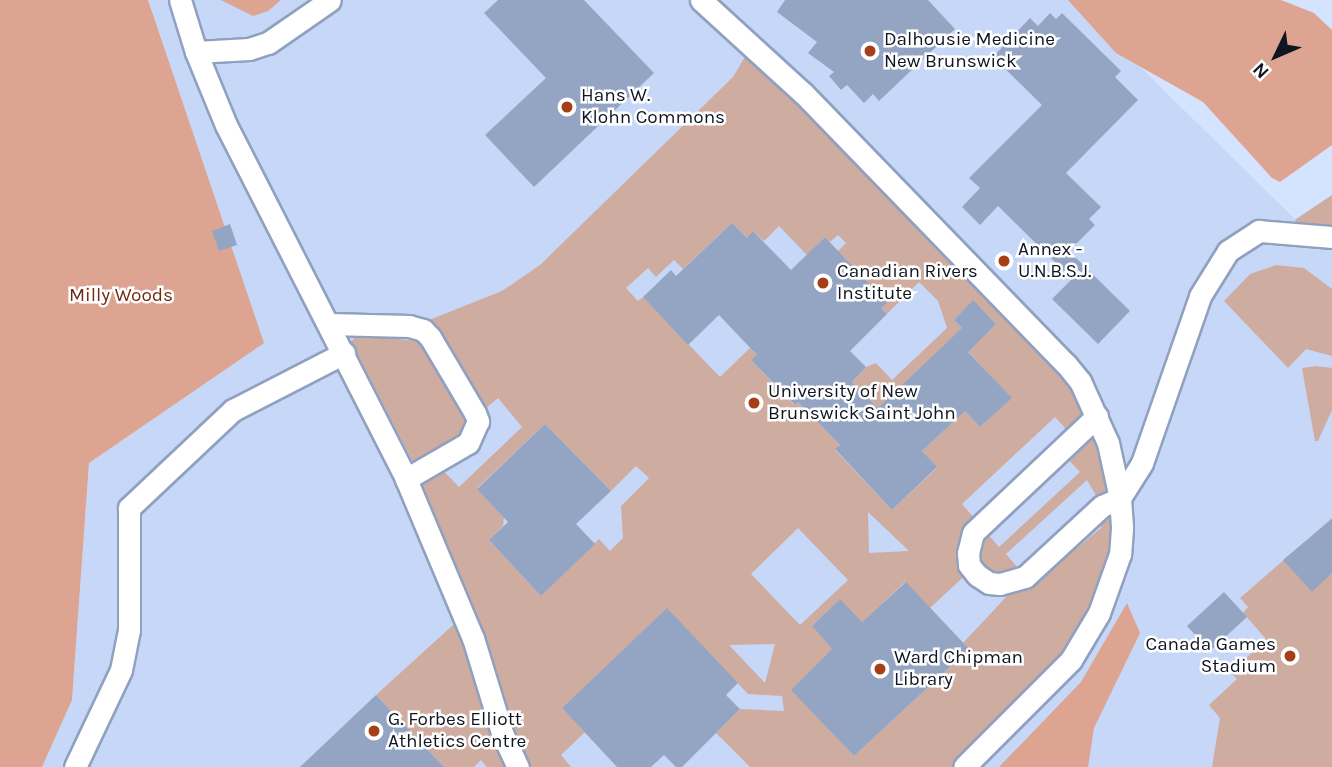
<!DOCTYPE html>
<style>
body{margin:0}
#map{position:relative;width:1332px;height:767px;overflow:hidden;background:#d5e4fe;font-family:Karla,sans-serif}
div>[style]{position:absolute}
.built>*{inset:0;background:#c6d7f7}
.green>*{inset:0;background:#cfaca0}
.forest>*{inset:0;background:#dca491}
.building>*{inset:0;background:#94a5c4}
.roads{filter:drop-shadow(2px 0 #90a1c0) drop-shadow(-2px 0 #90a1c0) drop-shadow(0 2px #90a1c0) drop-shadow(0 -2px #90a1c0)}
.minor>*{height:21px;margin:-10.5px;padding:0 10.5px;transform-origin:10.5px;border-radius:10.5px;background:#fff}
.dots>*{width:19px;height:19px;translate:-50% -50%;box-sizing:border-box;border:4px solid #fff;border-radius:50%}
span{translate:-50% -50%;white-space:nowrap;text-align:center;line-height:1.15;-webkit-text-stroke:5px #fff;paint-order:stroke}
.poi-label{font-size:19px;color:#0f1521}
.left{translate:0 -50%;text-align:left}
.right{translate:-100% -50%;text-align:right}
.park-label{font-size:19px;color:#6f2c14}
.north{position:absolute;left:1241px;top:21px;width:70px;height:70px;-webkit-text-stroke:5px #fff;paint-order:stroke;rotate:226deg;font-size:19px;font-weight:700;line-height:28px;text-align:center;color:#0f1521}
.north::after{content:'';display:block;margin:auto;width:24px;height:32px;background:#0f1521;clip-path:polygon(50% 0,100% 100%,50% 72%,0 100%)}
</style>
<div id="map">
<div class="built">
<i style="clip-path:polygon(148px 0,1072px 0,1295px 219px,1332px 195px,1332px 767px,42px 767px,72px 700px,89px 463px,263px 343px)"></i>
</div>
<div class="green">
<i style="clip-path:polygon(evenodd,752px 45px,1066px 364px,1120px 498px,1099px 613px,964px 767px,750px 767px,716px 733px,740px 709px,784px 711px,782px 696px,748px 694px,667px 609px,562px 708px,585px 732px,561px 755px,571px 767px,487px 767px,481px 760px,474px 767px,444px 767px,376px 695px,464px 615px,406px 479px,436px 463px,459px 487px,522px 427px,498px 398px,484px 410px,429px 320px,502px 291px,540px 265px,733px 77px,752px 45px,732px 223px,747px 238px,754px 232px,764px 241px,779px 226px,807px 255px,825px 237px,830px 242px,838px 235px,846px 243px,837px 252px,886px 303px,881px 308px,887px 314px,919px 282px,938px 301px,947px 328px,892px 380px,876px 363px,866px 367px,852px 382px,878px 408px,967px 333px,954px 320px,973px 301px,996px 324px,977px 342px,963px 346px,1011px 398px,980px 427px,965px 411px,922px 451px,937px 468px,892px 510px,835px 450px,840px 445px,798px 402px,794px 405px,752px 361px,757px 355px,750px 348px,720px 377px,643px 297px,638px 301px,626px 288px,648px 268px,656px 277px,674px 260px,683px 269px,732px 223px,752px 45px,1055px 417px,1074px 438px,1060px 451px,1080px 472px,999px 547px,962px 504px,1055px 417px,752px 45px,545px 424px,611px 491px,636px 466px,649px 478px,621px 506px,623px 538px,610px 551px,599px 539px,541px 596px,489px 540px,503px 526px,504px 517px,477px 488px,545px 424px,752px 45px,1087px 480px,1102px 506px,1101px 528px,1032px 585px,1006px 554px,1087px 480px,752px 45px,868px 512px,908px 550px,908px 551px,869px 553px,868px 512px,752px 45px,798px 528px,848px 580px,800px 625px,751px 574px,798px 528px,752px 45px,972px 569px,1001px 584px,1008px 595px,963px 643px,969px 649px,854px 756px,792px 690px,839px 643px,833px 637px,827px 643px,812px 626px,839px 600px,857px 627px,905px 582px,930px 608px,972px 569px,752px 45px,775px 644px,765px 683px,730px 646px,730px 645px,775px 644px)"></i>
<i style="clip-path:polygon(1332px 195px,1332px 232px,1295px 230px,1295px 220px)"></i>
<i style="clip-path:polygon(1276px 265px,1304px 268px,1332px 289px,1332px 356px,1306px 349px,1288px 368px,1224px 301px,1250px 274px)"></i>
<i style="clip-path:polygon(358px 334px,423px 342px,469px 420px,465px 431px,429px 455px,415px 462px,412px 460px,351px 342px)"></i>
<i style="clip-path:polygon(1316px 366px,1332px 368px,1332px 410px,1318px 441px,1315px 441px,1302px 368px)"></i>
<i style="clip-path:polygon(1332px 518px,1332px 767px,1212px 767px,1220px 718px,1209px 705px,1237px 679px,1231px 673px,1266px 639px,1243px 613px,1248px 607px,1240px 598px)"></i>
</div>
<div class="forest">
<i style="clip-path:polygon(0 0,148px 0,264px 343px,89px 463px,72px 700px,42px 767px,0 767px)"></i>
<i style="clip-path:polygon(221px 0,281px 0,268px 11px,253px 16px)"></i>
<i style="clip-path:polygon(1068px 0,1281px 0,1314px 13px,1332px 30px,1332px 145px,1280px 182px,1272px 178px,1203px 102px,1116px 53px)"></i>
<i style="clip-path:polygon(1127px 603px,1140px 633px,1094px 728px,1088px 767px,999px 767px,1081px 682px)"></i>
</div>
<div class="building">
<i style="clip-path:polygon(498px 0,584px 0,654px 73px,534px 187px,485px 135px,546px 78px,484px 13px)"></i>
<i style="clip-path:polygon(785px 0,928px 0,955px 29px,879px 101px,873px 94px,864px 103px,847px 85px,841px 90px,829px 76px,834px 72px,808px 53px,817px 42px,777px 12px)"></i>
<i style="clip-path:polygon(1050px 13px,1056px 19px,1062px 13px,1121px 71px,1115px 77px,1138px 100px,1066px 173px,1101px 207px,1089px 219px,1095px 225px,1069px 251px,1130px 311px,1098px 344px,1052px 299px,1072px 279px,998px 206px,980px 225px,962px 207px,980px 188px,969px 178px,1042px 105px,993px 57px,1030px 18px,1038px 26px)"></i>
<i style="clip-path:polygon(732px 223px,747px 238px,753px 231px,791px 270px,825px 237px,887px 303px,881px 308px,887px 314px,850px 351px,866px 367px,852px 382px,878px 408px,962px 328px,954px 320px,973px 300px,996px 324px,968px 352px,1012px 398px,980px 427px,965px 411px,922px 451px,937px 467px,892px 510px,835px 449px,840px 445px,798px 402px,795px 405px,751px 360px,757px 355px,719px 315px,688px 345px,643px 297px,671px 270px,676px 276px)"></i>
<i style="clip-path:polygon(230px 224px,237px 245px,219px 251px,212px 231px)"></i>
<i style="clip-path:polygon(545px 424px,611px 491px,576px 524px,595px 544px,541px 596px,489px 540px,508px 522px,477px 489px)"></i>
<i style="clip-path:polygon(1332px 519px,1332px 573px,1312px 592px,1283px 560px)"></i>
<i style="clip-path:polygon(906px 582px,969px 649px,854px 756px,791px 690px,832px 649px,812px 626px,840px 599px,862px 622px)"></i>
<i style="clip-path:polygon(1224px 592px,1247px 617px,1210px 651px,1187px 626px)"></i>
<i style="clip-path:polygon(667px 608px,738px 683px,726px 695px,740px 709px,682px 767px,676px 767px,664px 755px,651px 767px,617px 767px,562px 708px)"></i>
<i style="clip-path:polygon(376px 695px,444px 767px,300px 767px)"></i>
</div>
<div class="roads">
<div class="minor">
<i style="left:180px;top:0;width:54px;rotate:72.9deg"></i>
<i style="left:196px;top:52px;width:79px;rotate:67.7deg"></i>
<i style="left:226px;top:125px;width:397px;rotate:63deg"></i>
<i style="left:406px;top:479px;width:173px;rotate:67.2deg"></i>
<i style="left:473px;top:638px;width:99px;rotate:73deg"></i>
<i style="left:502px;top:733px;width:38px;rotate:65deg"></i>
<i style="left:701px;top:0;width:138px;rotate:42.4deg"></i>
<i style="left:803px;top:93px;width:378px;rotate:45.9deg"></i>
<i style="left:1066px;top:364px;width:22px;rotate:51deg"></i>
<i style="left:1080px;top:381px;width:68px;rotate:65.7deg"></i>
<i style="left:1108px;top:443px;width:56px;rotate:77.7deg"></i>
<i style="left:1120px;top:498px;width:30px;rotate:86deg"></i>
<i style="left:1122px;top:528px;width:26px;rotate:94deg"></i>
<i style="left:1120px;top:554px;width:63px;rotate:109.6deg"></i>
<i style="left:1099px;top:613px;width:55px;rotate:120.8deg"></i>
<i style="left:1071px;top:660px;width:151px;rotate:135deg"></i>
<i style="left:196px;top:52px;width:53px;rotate:-3.2deg"></i>
<i style="left:249px;top:49px;width:20px;rotate:-18deg"></i>
<i style="left:268px;top:43px;width:75px;rotate:-34.7deg"></i>
<i style="left:329px;top:324px;width:80px;rotate:1.4deg"></i>
<i style="left:409px;top:326px;width:15px;rotate:16deg"></i>
<i style="left:423px;top:330px;width:10px;rotate:45deg"></i>
<i style="left:430px;top:337px;width:88px;rotate:59.4deg"></i>
<i style="left:475px;top:413px;width:9px;rotate:69deg"></i>
<i style="left:478px;top:421px;width:24px;rotate:114deg"></i>
<i style="left:468px;top:443px;width:72px;rotate:149.9deg"></i>
<i style="left:1097px;top:416px;width:170px;rotate:136.7deg"></i>
<i style="left:973px;top:533px;width:21px;rotate:104deg"></i>
<i style="left:968px;top:553px;width:12px;rotate:85deg"></i>
<i style="left:969px;top:565px;width:13px;rotate:51deg"></i>
<i style="left:977px;top:575px;width:14px;rotate:34deg"></i>
<i style="left:989px;top:583px;width:11px;rotate:5deg"></i>
<i style="left:1000px;top:584px;width:26px;rotate:-16deg"></i>
<i style="left:1025px;top:577px;width:105px;rotate:-42.7deg"></i>
<i style="left:1102px;top:506px;width:20px;rotate:-24deg"></i>
<i style="left:1120px;top:498px;width:41px;rotate:-57.8deg"></i>
<i style="left:1142px;top:463px;width:177px;rotate:-70.8deg"></i>
<i style="left:1200px;top:296px;width:53px;rotate:-58.1deg"></i>
<i style="left:1228px;top:251px;width:37px;rotate:-33deg"></i>
<i style="left:1259px;top:231px;width:73px;rotate:4.7deg"></i>
<i style="left:75px;top:767px;width:107px;rotate:-64.6deg"></i>
<i style="left:121px;top:670px;width:41px;rotate:-78.7deg"></i>
<i style="left:129px;top:630px;width:122px;rotate:-90deg"></i>
<i style="left:129px;top:508px;width:143px;rotate:-43.3deg"></i>
<i style="left:233px;top:410px;width:125px;rotate:-27.2deg"></i>
</div>
</div>
<div class="dots">
<i style="left:870px;top:51px;background:#a53f17"></i>
<i style="left:567px;top:107px;background:#a53f17"></i>
<i style="left:1004px;top:261px;background:#a53f17"></i>
<i style="left:823px;top:283px;background:#a53f17"></i>
<i style="left:754px;top:403px;background:#a53f17"></i>
<i style="left:1290px;top:656px;background:#a53f17"></i>
<i style="left:880px;top:669px;background:#a53f17"></i>
<i style="left:374px;top:731px;background:#a53f17"></i>
</div>
<div class="poi-label">
<span class="left" style="left:884px;top:51px">Dalhousie Medicine<br>New Brunswick</span>
<span class="left" style="left:581px;top:107px">Hans W.<br>Klohn Commons</span>
<span class="left" style="left:1018px;top:261px">Annex -<br>U.N.B.S.J.</span>
<span class="left" style="left:837px;top:283px">Canadian Rivers<br>Institute</span>
<span class="left" style="left:768px;top:403px">University of New<br>Brunswick Saint John</span>
<span class="right" style="left:1276px;top:656px">Canada Games<br>Stadium</span>
<span class="left" style="left:894px;top:669px">Ward Chipman<br>Library</span>
<span class="left" style="left:388px;top:731px">G. Forbes Elliott<br>Athletics Centre</span>
</div>
<div class="park-label">
<span style="left:121px;top:296px">Milly Woods</span>
</div>
<div class="north">N</div>
</div>
